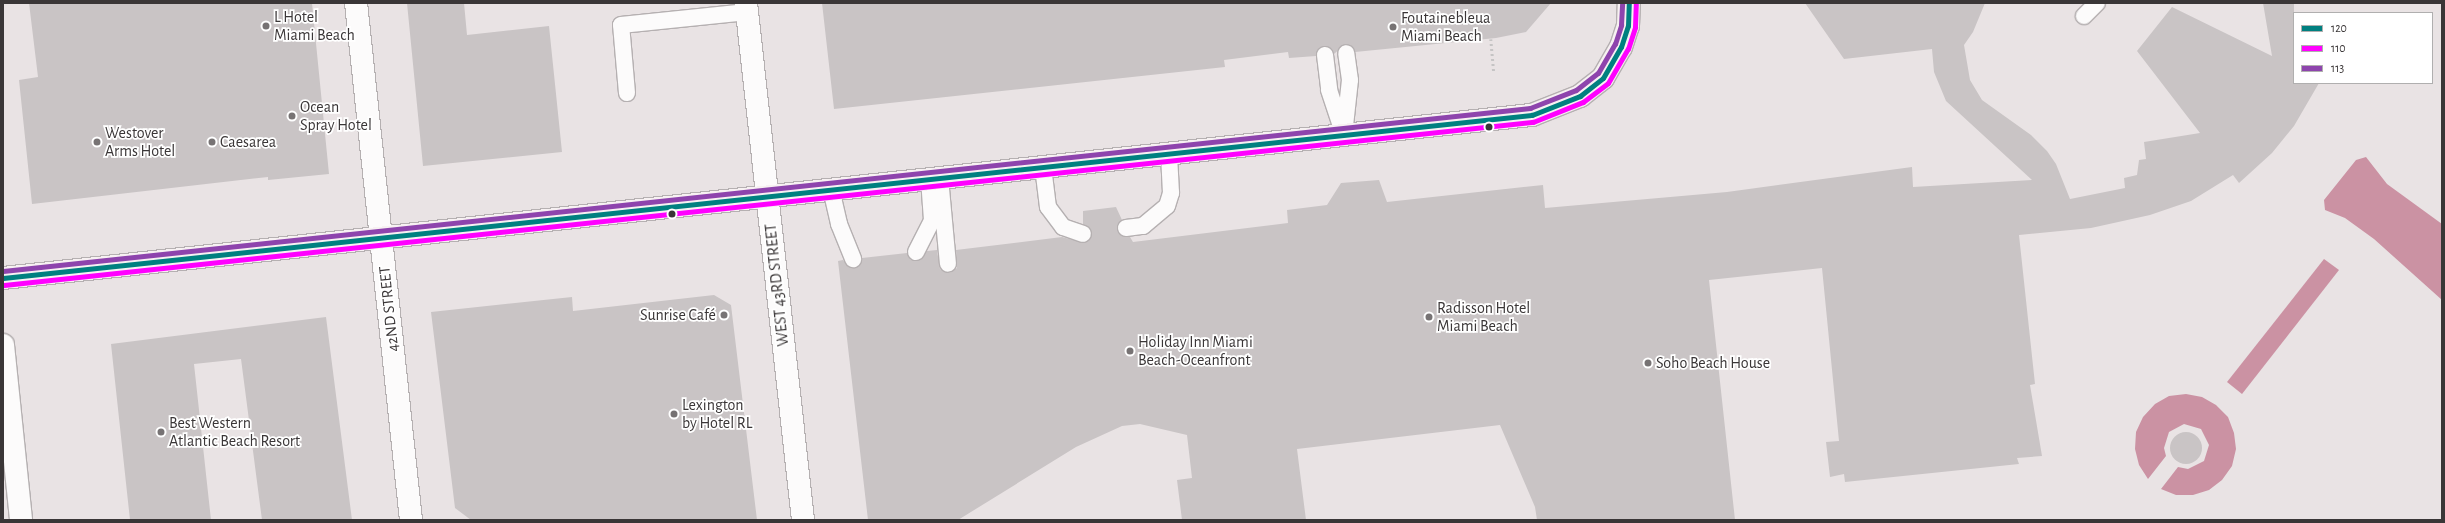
<!DOCTYPE html>
<meta charset="utf-8">
<style>
body{margin:0}
#map{position:relative;width:2445px;height:523px;overflow:hidden;background:#e9e3e4;font-family:"Alegreya Sans",sans-serif}
div>[style]{position:absolute}
.water>*{inset:0;background:#cb92a3}
.building>*{inset:0;background:#c9c4c5}
.round{border-radius:50%}
.path>*{height:2.5px;margin-top:-1.25px;transform-origin:0;background:repeating-linear-gradient(90deg,#c5c4c4 0 2px,transparent 0 5px)}
.roads{filter:drop-shadow(1px 0 #b5b0b1) drop-shadow(-1px 0 #b5b0b1) drop-shadow(0 1px #b5b0b1) drop-shadow(0 -1px #b5b0b1)}
.lane>*{height:16px;margin:-8px;padding:0 8px;transform-origin:8px;border-radius:8px;background:#fcfbfb}
.street>*{height:22px;margin:-11px;padding:0 11px;transform-origin:11px;border-radius:11px;background:#fcfbfb}
.primary>*{height:22px;margin:-11px;padding:0 11px;transform-origin:11px;border-radius:11px;background:#f7f1f2}
.bus-1>*{height:5px;margin:-2.5px;padding:0 2.5px;transform-origin:2.5px;border-radius:2.5px;background:#008080}
.bus-2>*{height:5px;margin:-2.5px;padding:0 2.5px;transform-origin:2.5px;border-radius:2.5px;background:#f0f}
.bus-3>*{height:5px;margin:-2.5px;padding:0 2.5px;transform-origin:2.5px;border-radius:2.5px;background:#8e44ad}
.dots>*{width:11px;height:11px;translate:-50% -50%;box-sizing:border-box;border:2px solid #fff;border-radius:50%}
span{translate:-50% -50%;white-space:nowrap;text-align:center;line-height:1.15;-webkit-text-stroke:3.5px #fff;paint-order:stroke}
.poi-label{font-size:16px;color:#3a3637}
.left{translate:0 -50%;text-align:left}
.right{translate:-100% -50%;text-align:right}
.street-label{font-size:16px;color:#3a3637}
.frame{position:absolute;inset:0;border:4px solid #3a3637;pointer-events:none}
.legend{position:absolute;left:2293px;top:12px;width:140px;height:72px;box-sizing:border-box;background:#fff;border:1px solid #b0afaf;margin:0;padding:5px 7px;list-style:none;font-size:12px;color:#3a3637}
.legend li{display:flex;align-items:center;gap:8px;height:20px}
.legend b{width:20px;border:1px solid #b0afaf}
</style>
<div id="map">
<div class="water">
<i style="clip-path:polygon(2366px 157px,2387px 184px,2442px 224px,2442px 300px,2374px 239px,2345px 218px,2325px 210px,2324px 200px,2356px 160px)"></i>
<i style="clip-path:polygon(2324px 259px,2339px 270px,2242px 394px,2227px 382px)"></i>
<i style="clip-path:polygon(2186px 394px,2202px 397px,2216px 405px,2228px 417px,2234px 433px,2236px 449px,2232px 466px,2222px 480px,2209px 490px,2193px 495px,2176px 495px,2161px 489px,2178px 467px,2188px 469px,2204px 461px,2209px 445px,2201px 429px,2184px 424px,2169px 432px,2164px 448px,2166px 456px,2148px 479px,2139px 465px,2135px 449px,2136px 432px,2143px 417px,2155px 404px,2169px 396px)"></i>
</div>
<div class="building">
<i style="clip-path:polygon(29px 3px,312px 3px,329px 174px,268px 180px,268px 177px,32px 204px,19px 80px,38px 77px)"></i>
<i style="clip-path:polygon(407px 3px,464px 3px,467px 35px,549px 26px,562px 152px,423px 166px)"></i>
<i style="clip-path:polygon(822px 3px,1551px 3px,1526px 32px,1496px 38px,1355px 52px,1353px 47px,1345px 44px,1334px 54px,1332px 49px,1324px 46px,1319px 48px,1316px 56px,1289px 58px,1288px 52px,1224px 60px,1225px 67px,834px 109px)"></i>
<i style="clip-path:polygon(1805px 3px,1985px 3px,1973px 32px,1964px 45px,1970px 80px,1982px 100px,2031px 135px,2047px 151px,2056px 164px,2070px 199px,2125px 188px,2124px 178px,2137px 175px,2139px 160px,2146px 159px,2144px 142px,2200px 133px,2137px 51px,2172px 7px,2272px 56px,2263px 3px,2294px 3px,2294px 83px,2319px 83px,2294px 126px,2272px 153px,2239px 183px,2233px 175px,2191px 201px,2150px 215px,2091px 228px,2019px 235px,2035px 384px,2030px 385px,2042px 456px,2017px 458px,2019px 464px,1845px 482px,1844px 474px,1830px 477px,1826px 442px,1839px 441px,1822px 268px,1709px 280px,1735px 520px,1537px 520px,1535px 507px,1500px 425px,1297px 449px,1306px 520px,1182px 520px,1177px 480px,1192px 478px,1187px 435px,1140px 424px,1122px 426px,1076px 447px,958px 520px,868px 520px,838px 261px,843px 260px,852px 268px,860px 265px,862px 258px,907px 253px,911px 260px,917px 261px,927px 251px,937px 250px,940px 269px,949px 273px,957px 268px,956px 250px,1062px 237px,1085px 243px,1092px 233px,1083px 224px,1083px 211px,1116px 207px,1122px 220px,1117px 225px,1118px 233px,1130px 237px,1133px 242px,1288px 223px,1287px 210px,1327px 205px,1341px 183px,1379px 180px,1387px 202px,1543px 185px,1545px 208px,1727px 192px,1912px 167px,1913px 187px,2032px 180px,1946px 101px,1934px 72px,1932px 49px,1844px 59px)"></i>
<i style="clip-path:polygon(714px 295px,731px 305px,757px 520px,471px 520px,455px 508px,431px 312px,572px 297px,573px 311px)"></i>
<i style="clip-path:polygon(326px 317px,352px 520px,262px 520px,241px 359px,194px 364px,211px 520px,130px 520px,111px 344px)"></i>
<i class="round" style="left:2170px;top:432px;width:32px;height:32px"></i>
</div>
<div class="path">
<i style="left:1491px;top:39px;width:34px;rotate:85deg"></i>
</div>
<div class="roads">
<div class="lane">
<i style="left:2084px;top:16px;width:18px;rotate:-45deg"></i>
<i style="left:1325px;top:55px;width:35px;rotate:83deg"></i>
<i style="left:1329px;top:90px;width:41px;rotate:71.6deg"></i>
<i style="left:627px;top:93px;width:68px;rotate:-95deg"></i>
<i style="left:621px;top:25px;width:127px;rotate:-5.9deg"></i>
<i style="left:1344px;top:135px;width:55px;rotate:-83.8deg"></i>
<i style="left:1350px;top:80px;width:27px;rotate:-98deg"></i>
<i style="left:1043px;top:167px;width:40px;rotate:82.9deg"></i>
<i style="left:1048px;top:207px;width:25px;rotate:53deg"></i>
<i style="left:1063px;top:227px;width:21px;rotate:19deg"></i>
<i style="left:940px;top:178px;width:86px;rotate:84.7deg"></i>
<i style="left:831px;top:189px;width:36px;rotate:77deg"></i>
<i style="left:839px;top:224px;width:38px;rotate:68deg"></i>
<i style="left:1126px;top:228px;width:17px;rotate:-7deg"></i>
<i style="left:1143px;top:226px;width:31px;rotate:-40deg"></i>
<i style="left:1167px;top:206px;width:14px;rotate:-73deg"></i>
<i style="left:1171px;top:193px;width:39px;rotate:-93deg"></i>
<i style="left:916px;top:252px;width:36px;rotate:-63deg"></i>
<i style="left:932px;top:220px;width:41px;rotate:-94.2deg"></i>
</div>
<div class="street">
<i style="left:356px;top:3px;width:520px;rotate:83.93deg"></i>
<i style="left:746px;top:3px;width:520px;rotate:83.71deg"></i>
<i style="left:3px;top:345px;width:176px;rotate:84.1deg"></i>
</div>
<div class="primary">
<i style="left:3px;top:278px;width:1538px;rotate:-6.09deg"></i>
<i style="left:1532px;top:115px;width:52px;rotate:-21.6deg"></i>
<i style="left:1580px;top:96px;width:29px;rotate:-38deg"></i>
<i style="left:1603px;top:78px;width:36px;rotate:-60deg"></i>
<i style="left:1621px;top:47px;width:22px;rotate:-72deg"></i>
<i style="left:1628px;top:26px;width:23px;rotate:-88deg"></i>
</div>
</div>
<div class="bus-1">
<i style="left:3px;top:278px;width:1538px;rotate:-6.09deg"></i>
<i style="left:1532px;top:115px;width:52px;rotate:-21.6deg"></i>
<i style="left:1580px;top:96px;width:29px;rotate:-38deg"></i>
<i style="left:1603px;top:78px;width:36px;rotate:-60deg"></i>
<i style="left:1621px;top:47px;width:22px;rotate:-72deg"></i>
<i style="left:1628px;top:26px;width:23px;rotate:-88deg"></i>
</div>
<div class="bus-2">
<i style="left:4px;top:285px;width:1538px;rotate:-6.09deg"></i>
<i style="left:1533px;top:122px;width:54px;rotate:-21.8deg"></i>
<i style="left:1583px;top:102px;width:31px;rotate:-37deg"></i>
<i style="left:1608px;top:83px;width:39px;rotate:-60deg"></i>
<i style="left:1628px;top:49px;width:23px;rotate:-72deg"></i>
<i style="left:1635px;top:27px;width:24px;rotate:-88deg"></i>
</div>
<div class="bus-3">
<i style="left:3px;top:271px;width:1536px;rotate:-6.09deg"></i>
<i style="left:1530px;top:108px;width:49px;rotate:-21.4deg"></i>
<i style="left:1576px;top:90px;width:28px;rotate:-38deg"></i>
<i style="left:1598px;top:73px;width:34px;rotate:-60deg"></i>
<i style="left:1615px;top:44px;width:20px;rotate:-72deg"></i>
<i style="left:1621px;top:25px;width:22px;rotate:-87deg"></i>
</div>
<div class="dots">
<i style="left:266px;top:26px;background:#777374"></i>
<i style="left:1393px;top:27px;background:#777374"></i>
<i style="left:292px;top:116px;background:#777374"></i>
<i style="left:1489px;top:127px;background:#3a3637"></i>
<i style="left:97px;top:142px;background:#777374"></i>
<i style="left:212px;top:142px;background:#777374"></i>
<i style="left:672px;top:214px;background:#3a3637"></i>
<i style="left:724px;top:315px;background:#777374"></i>
<i style="left:1429px;top:317px;background:#777374"></i>
<i style="left:1130px;top:351px;background:#777374"></i>
<i style="left:1648px;top:363px;background:#777374"></i>
<i style="left:674px;top:414px;background:#777374"></i>
<i style="left:161px;top:432px;background:#777374"></i>
</div>
<div class="poi-label">
<span class="left" style="left:274px;top:26px">L Hotel<br>Miami Beach</span>
<span class="left" style="left:1401px;top:27px">Foutainebleua<br>Miami Beach</span>
<span class="left" style="left:300px;top:116px">Ocean<br>Spray Hotel</span>
<span class="left" style="left:105px;top:142px">Westover<br>Arms Hotel</span>
<span class="left" style="left:220px;top:142px">Caesarea</span>
<span class="left" style="left:1437px;top:317px">Radisson Hotel<br>Miami Beach</span>
<span class="right" style="left:716px;top:315px">Sunrise Café</span>
<span class="left" style="left:1138px;top:351px">Holiday Inn Miami<br>Beach-Oceanfront</span>
<span class="left" style="left:1656px;top:363px">Soho Beach House</span>
<span class="left" style="left:682px;top:414px">Lexington<br>by Hotel RL</span>
<span class="left" style="left:169px;top:432px">Best Western<br>Atlantic Beach Resort</span>
</div>
<div class="street-label">
<span style="left:777px;top:285px;rotate:-96deg">WEST 43RD STREET</span>
<span style="left:389px;top:309px;rotate:-96deg">42ND STREET</span>
</div>
<div class="frame"></div>
<ul class="legend">
<li><b style="height:5px;background:#008080"></b>120</li>
<li><b style="height:5px;background:#f0f"></b>110</li>
<li><b style="height:5px;background:#8e44ad"></b>113</li>
</ul>
</div>
